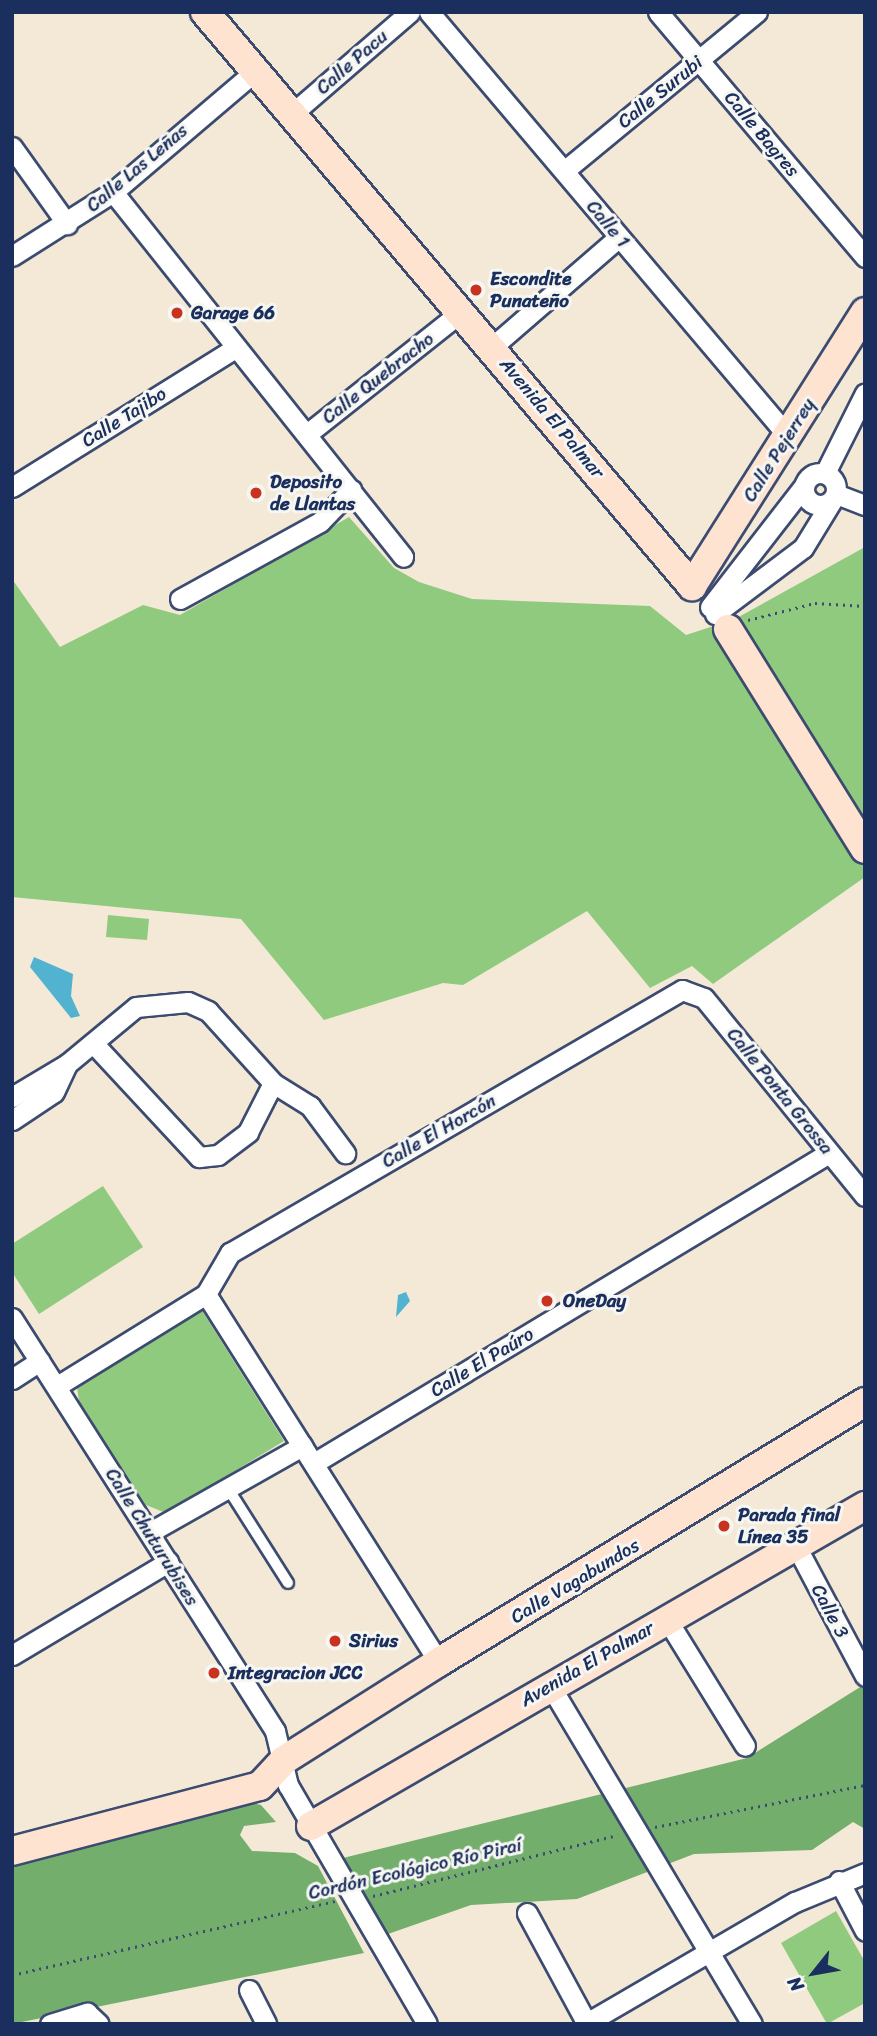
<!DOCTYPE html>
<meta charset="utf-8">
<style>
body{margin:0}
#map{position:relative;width:877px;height:2036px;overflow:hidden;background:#f4e9d7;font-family:Sriracha,sans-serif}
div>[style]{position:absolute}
.green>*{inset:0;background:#8fca7e}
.forest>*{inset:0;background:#73ae6d}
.water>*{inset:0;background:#51b3d0}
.path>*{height:2.5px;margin-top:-1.25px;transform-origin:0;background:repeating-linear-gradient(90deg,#3c4b70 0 2px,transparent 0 7px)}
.roads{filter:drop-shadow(2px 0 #3c4b70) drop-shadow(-2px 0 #3c4b70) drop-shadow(0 2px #3c4b70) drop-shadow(0 -2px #3c4b70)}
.lane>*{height:10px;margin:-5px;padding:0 5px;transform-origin:5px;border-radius:5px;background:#fff}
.street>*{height:19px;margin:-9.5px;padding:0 9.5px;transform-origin:9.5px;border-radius:9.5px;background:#fff}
.street>.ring{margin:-9.5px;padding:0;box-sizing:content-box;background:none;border:19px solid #fff;border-radius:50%}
.secondary>*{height:28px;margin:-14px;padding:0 14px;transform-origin:14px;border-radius:14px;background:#fee3d1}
.dots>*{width:19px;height:19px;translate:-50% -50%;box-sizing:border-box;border:4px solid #f6f6f2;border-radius:50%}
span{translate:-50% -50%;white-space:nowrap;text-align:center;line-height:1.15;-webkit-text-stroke:6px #f6f6f2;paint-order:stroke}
.street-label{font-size:19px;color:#1b2f5e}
.poi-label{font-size:19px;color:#1b2f5e;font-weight:700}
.left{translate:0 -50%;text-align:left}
.frame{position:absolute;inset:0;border:14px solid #1b2f5e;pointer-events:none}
.north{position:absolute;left:779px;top:1938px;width:70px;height:70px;-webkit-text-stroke:5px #f6f6f2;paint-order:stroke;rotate:239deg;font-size:19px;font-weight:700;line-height:28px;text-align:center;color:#1b2f5e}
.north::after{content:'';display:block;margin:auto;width:24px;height:32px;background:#1b2f5e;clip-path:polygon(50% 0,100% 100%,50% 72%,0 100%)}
</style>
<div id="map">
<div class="green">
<i style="clip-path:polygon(349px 517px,394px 568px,419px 582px,472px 599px,650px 606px,686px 635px,735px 619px,865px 547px,865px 877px,713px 984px,692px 966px,650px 988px,587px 911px,463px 985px,443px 983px,324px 1020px,241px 919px,12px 897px,12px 579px,60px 647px,143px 605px,180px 615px)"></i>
<i style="clip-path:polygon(108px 915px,149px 919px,147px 940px,106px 937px)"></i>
<i style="clip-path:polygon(103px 1186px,143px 1247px,39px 1314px,12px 1272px,12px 1244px)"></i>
<i style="clip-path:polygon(198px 1304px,284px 1441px,166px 1513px,146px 1505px,79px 1401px,76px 1380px)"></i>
<i style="clip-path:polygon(836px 1911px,865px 1962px,865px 2003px,827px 2024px,781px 1943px)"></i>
</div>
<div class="forest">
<i style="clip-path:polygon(865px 1684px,865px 1829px,853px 1822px,812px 1850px,694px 1854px,577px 1899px,471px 1905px,388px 1934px,343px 1858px,747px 1758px)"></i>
<i style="clip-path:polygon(240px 1800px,261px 1805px,276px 1822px,244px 1826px,240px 1835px,252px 1851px,295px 1853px,318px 1866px,364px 1953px,12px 2024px,12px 1852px)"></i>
</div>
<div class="water">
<i style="clip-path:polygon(34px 957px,73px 974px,71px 996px,80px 1016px,71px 1018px,30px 967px)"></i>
<i style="clip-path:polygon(406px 1292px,410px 1301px,396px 1317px,398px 1295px)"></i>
</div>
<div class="path">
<i style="left:748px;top:620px;width:69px;rotate:-14.2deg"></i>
<i style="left:815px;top:603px;width:50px;rotate:3.4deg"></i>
<i style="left:655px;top:1827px;width:214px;rotate:-11.3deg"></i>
<i style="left:373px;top:1896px;width:252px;rotate:-14deg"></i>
<i style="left:12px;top:1975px;width:332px;rotate:-12.9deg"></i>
</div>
<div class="roads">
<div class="lane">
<i style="left:229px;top:1490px;width:110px;rotate:57.6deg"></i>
</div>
<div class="street">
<i style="left:429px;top:12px;width:556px;rotate:49.75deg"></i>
<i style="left:658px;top:12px;width:321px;rotate:49.8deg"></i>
<i style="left:294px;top:112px;width:153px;rotate:-40.8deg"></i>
<i style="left:12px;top:147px;width:95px;rotate:54.5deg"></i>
<i style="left:564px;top:171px;width:250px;rotate:-39.5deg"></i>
<i style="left:113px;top:192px;width:466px;rotate:51.5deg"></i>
<i style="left:12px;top:256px;width:120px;rotate:-32.4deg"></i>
<i style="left:113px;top:192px;width:187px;rotate:-40.4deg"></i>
<i style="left:492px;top:347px;width:168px;rotate:-40.9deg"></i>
<i style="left:307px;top:434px;width:198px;rotate:-38.4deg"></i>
<i class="ring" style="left:804px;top:473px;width:13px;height:13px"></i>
<i style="left:825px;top:473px;width:89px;rotate:-63.4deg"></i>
<i style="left:12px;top:487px;width:263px;rotate:-31.9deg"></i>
<i style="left:836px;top:494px;width:31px;rotate:21deg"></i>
<i style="left:180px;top:599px;width:160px;rotate:-28.8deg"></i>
<i style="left:320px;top:522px;width:45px;rotate:-45.9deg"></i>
<i style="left:710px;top:607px;width:153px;rotate:-52.2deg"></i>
<i style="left:715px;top:614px;width:110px;rotate:-36.9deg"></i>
<i style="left:803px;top:548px;width:57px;rotate:-58.5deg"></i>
<i style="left:93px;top:1043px;width:156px;rotate:47.1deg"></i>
<i style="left:199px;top:1157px;width:19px;rotate:-6deg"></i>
<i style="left:218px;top:1155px;width:38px;rotate:-37deg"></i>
<i style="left:248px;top:1132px;width:55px;rotate:-63deg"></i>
<i style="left:12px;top:1097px;width:64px;rotate:-31deg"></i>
<i style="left:67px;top:1064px;width:89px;rotate:-39.6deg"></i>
<i style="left:136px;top:1007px;width:52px;rotate:-5.5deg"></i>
<i style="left:188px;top:1002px;width:22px;rotate:24deg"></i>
<i style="left:208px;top:1011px;width:97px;rotate:47.9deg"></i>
<i style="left:273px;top:1083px;width:44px;rotate:31.9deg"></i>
<i style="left:310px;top:1106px;width:59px;rotate:53.3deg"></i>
<i style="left:12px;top:1120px;width:50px;rotate:-33.7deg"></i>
<i style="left:54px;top:1092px;width:31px;rotate:-65deg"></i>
<i style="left:206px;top:1294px;width:48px;rotate:-59.7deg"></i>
<i style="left:230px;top:1253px;width:523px;rotate:-30.19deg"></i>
<i style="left:682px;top:990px;width:23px;rotate:20deg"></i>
<i style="left:704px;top:998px;width:255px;rotate:50.9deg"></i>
<i style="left:206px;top:1294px;width:436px;rotate:57.7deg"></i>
<i style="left:12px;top:1318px;width:490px;rotate:57.5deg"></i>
<i style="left:275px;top:1731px;width:56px;rotate:76.5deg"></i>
<i style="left:288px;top:1785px;width:276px;rotate:59.8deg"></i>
<i style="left:12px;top:1379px;width:33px;rotate:-33deg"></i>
<i style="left:57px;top:1386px;width:175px;rotate:-31.7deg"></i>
<i style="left:314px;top:1463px;width:601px;rotate:-31.05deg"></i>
<i style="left:150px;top:1532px;width:175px;rotate:-29.5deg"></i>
<i style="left:796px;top:1546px;width:147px;rotate:62deg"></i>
<i style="left:666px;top:1618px;width:150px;rotate:58.3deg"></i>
<i style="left:12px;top:1655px;width:182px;rotate:-30.8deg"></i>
<i style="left:551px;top:1687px;width:392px;rotate:59.2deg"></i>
<i style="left:839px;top:1881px;width:56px;rotate:62.5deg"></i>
<i style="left:527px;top:1913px;width:126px;rotate:61.6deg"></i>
<i style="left:249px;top:1990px;width:38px;rotate:63deg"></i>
<i style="left:50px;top:2024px;width:39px;rotate:-17deg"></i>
<i style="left:87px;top:2013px;width:16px;rotate:43deg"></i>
<i style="left:585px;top:2024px;width:243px;rotate:-30.2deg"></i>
<i style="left:795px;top:1902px;width:76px;rotate:-22.5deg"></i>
</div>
<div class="secondary">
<i style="left:205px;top:12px;width:753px;rotate:49.69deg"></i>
<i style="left:692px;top:586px;width:324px;rotate:-57.7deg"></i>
<i style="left:728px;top:629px;width:259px;rotate:58.1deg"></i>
<i style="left:311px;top:1826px;width:640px;rotate:-30.01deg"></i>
<i style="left:12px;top:1851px;width:256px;rotate:-14.7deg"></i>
<i style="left:260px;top:1786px;width:35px;rotate:-47deg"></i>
<i style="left:284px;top:1760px;width:183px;rotate:-32.3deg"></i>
<i style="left:439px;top:1662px;width:499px;rotate:-31.4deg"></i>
</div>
</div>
<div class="dots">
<i style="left:476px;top:290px;background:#c8321e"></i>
<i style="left:177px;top:313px;background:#c8321e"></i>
<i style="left:256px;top:493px;background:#c8321e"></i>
<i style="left:547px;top:1301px;background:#c8321e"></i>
<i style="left:724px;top:1526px;background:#c8321e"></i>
<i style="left:335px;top:1641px;background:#c8321e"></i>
<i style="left:214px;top:1673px;background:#c8321e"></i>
</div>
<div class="street-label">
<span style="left:352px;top:62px;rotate:-41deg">Calle Pacu</span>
<span style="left:660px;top:92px;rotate:-39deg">Calle Surubi</span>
<span style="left:762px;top:134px;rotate:50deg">Calle Bagres</span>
<span style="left:137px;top:168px;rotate:-40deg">Calle Las Leñas</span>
<span style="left:608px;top:224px;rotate:50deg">Calle 1</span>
<span style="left:378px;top:378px;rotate:-38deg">Calle Quebracho</span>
<span style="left:124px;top:417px;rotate:-32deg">Calle Tajibo</span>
<span style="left:552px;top:418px;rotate:50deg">Avenida El Palmar</span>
<span style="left:779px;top:450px;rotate:-58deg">Calle Pejerrey</span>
<span style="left:780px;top:1091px;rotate:51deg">Calle Ponta Grossa</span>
<span style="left:439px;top:1131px;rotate:-30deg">Calle El Horcón</span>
<span style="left:482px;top:1362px;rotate:-31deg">Calle El Paúro</span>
<span style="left:152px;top:1537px;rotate:58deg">Calle Chuturubises</span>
<span style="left:575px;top:1581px;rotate:-31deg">Calle Vagabundos</span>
<span style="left:830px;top:1611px;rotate:62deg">Calle 3</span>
<span style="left:587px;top:1664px;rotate:-30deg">Avenida El Palmar</span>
<span style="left:415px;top:1869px;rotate:-13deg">Cordón Ecológico Río Piraí</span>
</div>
<div class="poi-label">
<span class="left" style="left:490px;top:290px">Escondite<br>Punateño</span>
<span class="left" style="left:191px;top:313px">Garage 66</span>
<span class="left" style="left:270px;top:493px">Deposito<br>de Llantas</span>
<span class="left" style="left:563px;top:1301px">OneDay</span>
<span class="left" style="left:738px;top:1526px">Parada final<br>Línea 35</span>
<span class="left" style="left:349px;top:1641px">Sirius</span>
<span class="left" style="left:228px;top:1673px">Integracion JCC</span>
</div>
<div class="frame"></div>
<div class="north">N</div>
</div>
